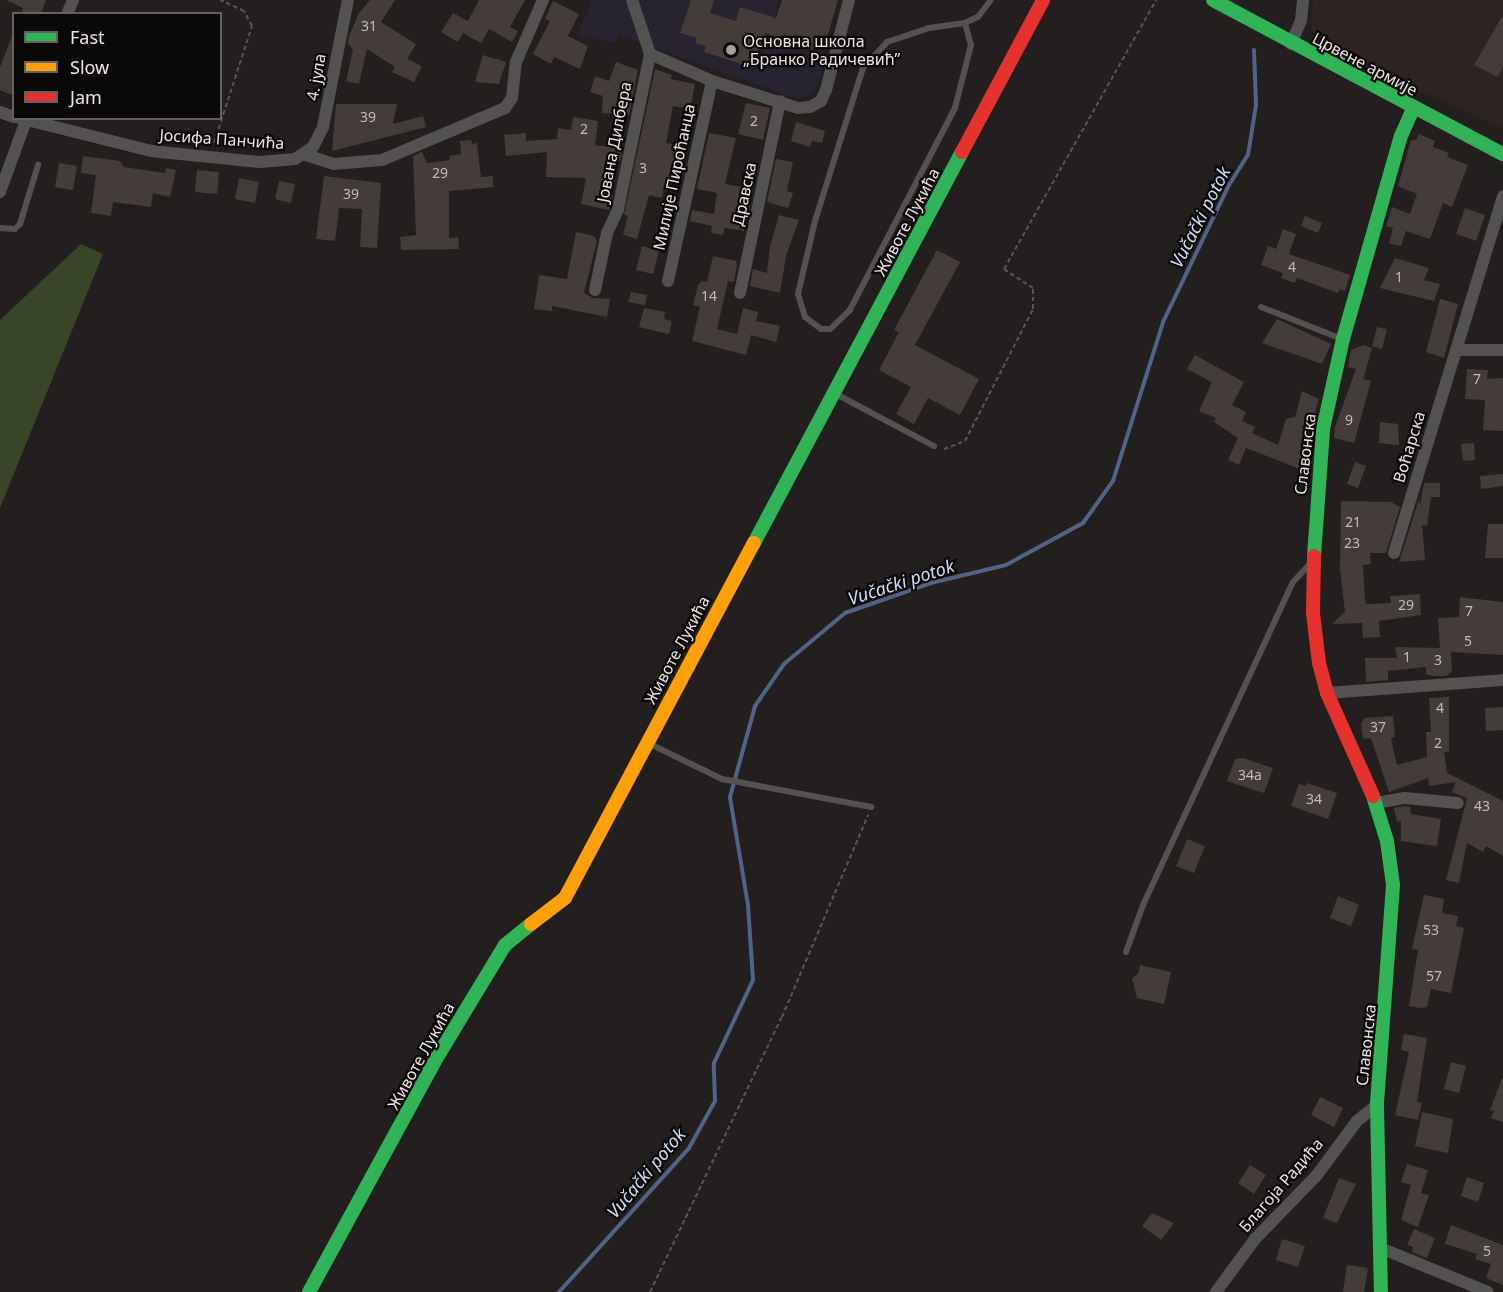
<!DOCTYPE html>
<meta charset="utf-8">
<style>
body{margin:0}
#map{position:relative;width:1503px;height:1292px;overflow:hidden;background:#221f1e;font-family:"Noto Sans",sans-serif}
div>[style]{position:absolute}
.built>*{inset:0;background:#2e2320}
.education>*{inset:0;background:#272331}
.green>*{inset:0;background:#384528}
.stream>*{height:4px;margin:-2px;padding:0 2px;transform-origin:2px;border-radius:2px;background:#526387}
.building>*{inset:0;background:#443c38}
.path>*{height:2px;margin-top:-1px;transform-origin:0;background:repeating-linear-gradient(90deg,#575555 0 4.5px,transparent 0 7.5px)}
.lane>*{height:6px;margin:-3px;padding:0 3px;transform-origin:3px;border-radius:3px;background:#545250}
.street>*{height:12px;margin:-6px;padding:0 6px;transform-origin:6px;border-radius:6px;background:#545250}
.fast>*{height:14px;margin:-7px;padding:0 7px;transform-origin:7px;border-radius:7px;background:#30b455}
.slow>*{height:14px;margin:-7px;padding:0 7px;transform-origin:7px;border-radius:7px;background:#ff9f0a}
.jam>*{height:14px;margin:-7px;padding:0 7px;transform-origin:7px;border-radius:7px;background:#e5322d}
.dots>*{width:16px;height:16px;translate:-50% -50%;box-sizing:border-box;border:3px solid #0b0908;border-radius:50%}
span{translate:-50% -50%;white-space:nowrap;text-align:center;line-height:1.15;-webkit-text-stroke:4.5px #0b0908;paint-order:stroke}
.number-label{font-size:14px;color:#c0bcba}
.number-label span{-webkit-text-stroke-width:0}
.poi-label{font-size:16px;color:#eae6e5}
.left{translate:0 -50%;text-align:left}
.street-label{font-size:16px;color:#eae6e5}
.water-label{font-size:18px;color:#d1def8;font-style:italic}
.legend{position:absolute;left:12px;top:12px;width:210px;height:108px;box-sizing:border-box;background:#0b0908;border:2px solid #646160;margin:0;padding:8px 10px;list-style:none;font-size:18px;color:#eae6e5}
.legend li{display:flex;align-items:center;gap:12px;height:30px}
.legend b{width:30px;border:2px solid #646160}
</style>
<div id="map">
<div class="built">
<i style="clip-path:polygon(1313px 0,1503px 0,1503px 128px,1320px 48px,1311px 28px)"></i>
</div>
<div class="education">
<i style="clip-path:polygon(592px 0,779px 0,770px 37px,828px 56px,814px 93px,798px 98px,788px 96px,619px 35px,615px 43px,577px 35px)"></i>
</div>
<div class="green">
<i style="clip-path:polygon(81px 244px,103px 254px,0 508px,0 320px)"></i>
</div>
<div class="stream">
<i style="left:559px;top:1292px;width:194px;rotate:-47.9deg"></i>
<i style="left:689px;top:1148px;width:54px;rotate:-61deg"></i>
<i style="left:715px;top:1101px;width:38px;rotate:-92deg"></i>
<i style="left:714px;top:1063px;width:92px;rotate:-64.8deg"></i>
<i style="left:753px;top:980px;width:75px;rotate:-93.8deg"></i>
<i style="left:748px;top:905px;width:109px;rotate:-99.5deg"></i>
<i style="left:730px;top:797px;width:94px;rotate:-74.6deg"></i>
<i style="left:755px;top:706px;width:51px;rotate:-55.4deg"></i>
<i style="left:784px;top:664px;width:80px;rotate:-39.9deg"></i>
<i style="left:845px;top:613px;width:91px;rotate:-19.2deg"></i>
<i style="left:931px;top:583px;width:77px;rotate:-13.5deg"></i>
<i style="left:1006px;top:565px;width:88px;rotate:-28.6deg"></i>
<i style="left:1083px;top:523px;width:52px;rotate:-54.5deg"></i>
<i style="left:1113px;top:481px;width:167px;rotate:-72.5deg"></i>
<i style="left:1163px;top:322px;width:152px;rotate:-64.3deg"></i>
<i style="left:1229px;top:185px;width:36px;rotate:-58deg"></i>
<i style="left:1248px;top:155px;width:51px;rotate:-80.9deg"></i>
<i style="left:1256px;top:105px;width:55px;rotate:-92.1deg"></i>
</div>
<div class="building">
<i style="clip-path:polygon(6px 0,46px 0,41px 14px,21px 14px,23px 8px)"></i>
<i style="clip-path:polygon(370px 0,395px 0,381px 22px,416px 44px,407px 59px,422px 66px,414px 82px,392px 72px,395px 67px,367px 49px,359px 84px,346px 81px,353px 50px,348px 43px,349px 36px,359px 13px)"></i>
<i style="clip-path:polygon(479px 0,525px 0,510px 27px,518px 31px,512px 42px,489px 29px,481px 43px,463px 33px,458px 42px,441px 32px,453px 13px,468px 21px)"></i>
<i style="clip-path:polygon(691px 0,714px 0,710px 13px,736px 21px,740px 7px,776px 18px,782px 0,838px 0,827px 38px,817px 36px,812px 50px,765px 33px,754px 68px,704px 52px,706px 46px,695px 43px,697px 38px,680px 33px)"></i>
<i style="clip-path:polygon(553px 1px,579px 14px,568px 36px,588px 46px,580px 69px,554px 57px,551px 64px,533px 54px,550px 21px,545px 19px)"></i>
<i style="clip-path:polygon(1503px 15px,1503px 66px,1498px 77px,1474px 65px)"></i>
<i style="clip-path:polygon(13px 34px,14px 35px,14px 96px,0 90px,0 67px)"></i>
<i style="clip-path:polygon(483px 55px,506px 62px,499px 84px,475px 82px)"></i>
<i style="clip-path:polygon(616px 62px,638px 70px,629px 115px,602px 113px,603px 96px,590px 92px,595px 76px,609px 81px)"></i>
<i style="clip-path:polygon(655px 69px,672px 75px,671px 79px,695px 84px,690px 109px,673px 106px,666px 143px,678px 145px,674px 165px,684px 168px,682px 181px,666px 177px,662px 198px,649px 195px,637px 239px,623px 235px,628px 216px,624px 215px)"></i>
<i style="clip-path:polygon(746px 103px,770px 108px,763px 140px,738px 134px)"></i>
<i style="clip-path:polygon(336px 104px,397px 104px,393px 124px,423px 116px,426px 127px,332px 151px)"></i>
<i style="clip-path:polygon(573px 117px,598px 121px,595px 145px,622px 149px,620px 161px,610px 160px,606px 188px,608px 194px,613px 195px,609px 210px,581px 204px,586px 178px,546px 177px,547px 152px,506px 156px,504px 135px,526px 133px,526px 141px,557px 139px,558px 128px,571px 130px)"></i>
<i style="clip-path:polygon(796px 122px,825px 131px,822px 143px,812px 141px,810px 147px,791px 141px)"></i>
<i style="clip-path:polygon(709px 133px,736px 138px,725px 184px,753px 189px,744px 231px,725px 228px,723px 235px,711px 233px,712px 226px,690px 221px,692px 210px,714px 214px,717px 193px,697px 189px)"></i>
<i style="clip-path:polygon(1419px 134px,1435px 141px,1433px 147px,1449px 153px,1447px 157px,1468px 165px,1452px 207px,1443px 203px,1430px 239px,1406px 231px,1401px 246px,1389px 243px,1393px 228px,1386px 226px,1392px 207px,1410px 214px,1417px 194px,1398px 186px,1411px 140px,1416px 140px)"></i>
<i style="clip-path:polygon(471px 140px,472px 144px,477px 143px,481px 177px,493px 176px,493px 187px,449px 191px,449px 238px,458px 237px,459px 249px,401px 250px,400px 237px,416px 235px,413px 156px,422px 152px,427px 163px,450px 160px,449px 156px,461px 154px,460px 141px)"></i>
<i style="clip-path:polygon(83px 156px,120px 161px,124px 167px,165px 173px,166px 168px,176px 170px,170px 197px,153px 193px,151px 207px,113px 202px,111px 216px,91px 213px,96px 175px,81px 173px)"></i>
<i style="clip-path:polygon(776px 159px,793px 162px,787px 191px,793px 193px,788px 208px,767px 202px)"></i>
<i style="clip-path:polygon(59px 163px,77px 166px,73px 190px,55px 187px)"></i>
<i style="clip-path:polygon(197px 170px,219px 172px,217px 194px,195px 192px)"></i>
<i style="clip-path:polygon(324px 176px,381px 183px,377px 248px,360px 247px,362px 209px,339px 208px,335px 241px,316px 239px)"></i>
<i style="clip-path:polygon(239px 178px,259px 182px,255px 203px,235px 199px)"></i>
<i style="clip-path:polygon(279px 181px,295px 184px,291px 203px,275px 199px)"></i>
<i style="clip-path:polygon(1465px 208px,1485px 215px,1476px 241px,1456px 234px)"></i>
<i style="clip-path:polygon(779px 215px,799px 220px,786px 256px,780px 293px,750px 286px,753px 269px,767px 273px,770px 246px)"></i>
<i style="clip-path:polygon(1305px 216px,1322px 223px,1318px 233px,1301px 226px)"></i>
<i style="clip-path:polygon(1283px 229px,1296px 234px,1289px 254px,1350px 275px,1345px 291px,1340px 289px,1338px 293px,1297px 278px,1295px 283px,1281px 278px,1283px 273px,1261px 265px,1268px 246px,1276px 249px)"></i>
<i style="clip-path:polygon(576px 232px,594px 236px,597px 241px,584px 293px,593px 298px,610px 299px,607px 317px,552px 306px,552px 311px,534px 309px,539px 275px,567px 279px)"></i>
<i style="clip-path:polygon(642px 246px,659px 251px,653px 274px,636px 270px)"></i>
<i style="clip-path:polygon(937px 250px,960px 262px,915px 345px,979px 379px,960px 415px,928px 398px,914px 424px,896px 414px,911px 387px,879px 370px,899px 332px,894px 330px)"></i>
<i style="clip-path:polygon(713px 256px,736px 261px,737px 265px,734px 282px,728px 281px,717px 329px,737px 334px,743px 308px,758px 312px,756px 321px,780px 326px,776px 342px,751px 335px,746px 355px,692px 341px,700px 307px,693px 305px,698px 285px,702px 281px,707px 282px)"></i>
<i style="clip-path:polygon(1395px 258px,1429px 268px,1424px 280px,1440px 284px,1434px 301px,1380px 288px)"></i>
<i style="clip-path:polygon(631px 292px,647px 295px,645px 305px,628px 302px)"></i>
<i style="clip-path:polygon(1440px 299px,1458px 304px,1444px 358px,1426px 352px)"></i>
<i style="clip-path:polygon(644px 308px,665px 312px,664px 319px,672px 321px,669px 334px,639px 327px)"></i>
<i style="clip-path:polygon(1277px 319px,1331px 344px,1322px 364px,1262px 343px)"></i>
<i style="clip-path:polygon(1377px 327px,1387px 329px,1382px 349px,1372px 346px)"></i>
<i style="clip-path:polygon(1363px 345px,1372px 348px,1363px 379px,1371px 381px,1354px 443px,1334px 438px,1335px 427px,1356px 369px,1348px 367px,1351px 350px)"></i>
<i style="clip-path:polygon(1195px 355px,1244px 382px,1232px 405px,1246px 412px,1242px 421px,1255px 427px,1252px 433px,1278px 445px,1286px 419px,1295px 417px,1302px 391px,1319px 399px,1302px 456px,1308px 458px,1303px 470px,1246px 448px,1239px 465px,1228px 460px,1238px 438px,1214px 422px,1216px 418px,1199px 411px,1212px 382px,1187px 369px)"></i>
<i style="clip-path:polygon(1467px 369px,1488px 370px,1487px 379px,1503px 378px,1503px 431px,1483px 430px,1485px 400px,1465px 399px)"></i>
<i style="clip-path:polygon(1380px 422px,1398px 424px,1399px 445px,1379px 443px)"></i>
<i style="clip-path:polygon(1474px 443px,1475px 460px,1463px 461px,1461px 444px)"></i>
<i style="clip-path:polygon(1355px 462px,1366px 466px,1358px 488px,1347px 484px)"></i>
<i style="clip-path:polygon(1503px 474px,1503px 486px,1481px 489px,1480px 476px)"></i>
<i style="clip-path:polygon(1424px 483px,1440px 483px,1440px 497px,1431px 497px,1427px 526px,1422px 525px,1425px 560px,1399px 562px,1419px 499px,1420px 506px)"></i>
<i style="clip-path:polygon(1341px 501px,1391px 502px,1400px 507px,1386px 553px,1370px 553px,1371px 564px,1363px 565px,1365px 600px,1366px 604px,1391px 603px,1390px 596px,1420px 594px,1421px 615px,1379px 621px,1380px 637px,1363px 638px,1362px 623px,1332px 624px,1345px 612px,1340px 570px)"></i>
<i style="clip-path:polygon(1488px 524px,1503px 524px,1503px 558px,1485px 558px)"></i>
<i style="clip-path:polygon(1460px 597px,1503px 602px,1503px 655px,1451px 652px,1452px 672px,1446px 676px,1432px 676px,1426px 674px,1426px 667px,1388px 671px,1388px 680px,1366px 682px,1365px 658px,1397px 658px,1395px 647px,1440px 648px,1438px 618px,1459px 617px)"></i>
<i style="clip-path:polygon(1449px 697px,1449px 752px,1444px 752px,1447px 773px,1503px 801px,1503px 856px,1486px 846px,1483px 852px,1467px 843px,1459px 883px,1446px 880px,1467px 798px,1452px 792px,1456px 782px,1429px 786px,1428px 778px,1389px 792px,1371px 738px,1363px 739px,1361px 724px,1364px 718px,1393px 716px,1395px 737px,1391px 738px,1397px 765px,1427px 757px,1426px 732px,1431px 732px,1429px 698px)"></i>
<i style="clip-path:polygon(1503px 707px,1503px 730px,1486px 731px,1485px 708px)"></i>
<i style="clip-path:polygon(1243px 758px,1273px 768px,1264px 793px,1227px 781px,1235px 759px)"></i>
<i style="clip-path:polygon(1307px 783px,1337px 793px,1328px 819px,1291px 806px,1299px 784px,1306px 786px)"></i>
<i style="clip-path:polygon(1405px 806px,1410px 807px,1411px 814px,1441px 819px,1437px 846px,1401px 841px,1401px 821px,1397px 822px,1394px 808px)"></i>
<i style="clip-path:polygon(1187px 839px,1205px 846px,1194px 873px,1176px 866px)"></i>
<i style="clip-path:polygon(1424px 895px,1444px 899px,1442px 913px,1458px 916px,1456px 926px,1464px 928px,1451px 993px,1431px 989px,1427px 1007px,1421px 1008px,1409px 1006px,1418px 950px,1412px 949px)"></i>
<i style="clip-path:polygon(1338px 896px,1359px 905px,1351px 926px,1330px 918px)"></i>
<i style="clip-path:polygon(1140px 965px,1171px 972px,1164px 1004px,1137px 998px,1132px 978px,1138px 974px)"></i>
<i style="clip-path:polygon(1404px 1034px,1427px 1038px,1417px 1102px,1422px 1103px,1418px 1120px,1395px 1115px,1409px 1052px,1401px 1050px)"></i>
<i style="clip-path:polygon(1451px 1062px,1466px 1066px,1459px 1093px,1444px 1089px)"></i>
<i style="clip-path:polygon(1502px 1078px,1503px 1079px,1503px 1122px,1491px 1118px,1494px 1111px,1490px 1110px)"></i>
<i style="clip-path:polygon(1320px 1097px,1343px 1108px,1334px 1127px,1311px 1115px)"></i>
<i style="clip-path:polygon(1422px 1112px,1453px 1119px,1448px 1153px,1415px 1146px)"></i>
<i style="clip-path:polygon(1407px 1164px,1428px 1170px,1421px 1193px,1429px 1195px,1418px 1227px,1401px 1220px,1411px 1185px,1401px 1182px)"></i>
<i style="clip-path:polygon(1250px 1165px,1266px 1175px,1254px 1194px,1238px 1183px)"></i>
<i style="clip-path:polygon(1467px 1177px,1484px 1183px,1478px 1202px,1461px 1196px)"></i>
<i style="clip-path:polygon(1339px 1178px,1356px 1184px,1337px 1223px,1323px 1218px)"></i>
<i style="clip-path:polygon(1152px 1213px,1174px 1223px,1161px 1240px,1142px 1226px)"></i>
<i style="clip-path:polygon(1451px 1225px,1503px 1245px,1503px 1285px,1486px 1278px,1491px 1264px,1475px 1259px,1477px 1254px,1445px 1244px)"></i>
<i style="clip-path:polygon(1414px 1229px,1435px 1238px,1427px 1258px,1412px 1252px,1413px 1247px,1407px 1245px)"></i>
<i style="clip-path:polygon(1282px 1239px,1305px 1246px,1298px 1267px,1276px 1260px)"></i>
<i style="clip-path:polygon(1347px 1265px,1368px 1268px,1364px 1292px,1343px 1292px)"></i>
</div>
<div class="path">
<i style="left:214px;top:143px;width:123px;rotate:-72deg"></i>
<i style="left:252px;top:26px;width:17px;rotate:-118deg"></i>
<i style="left:244px;top:11px;width:26px;rotate:-155deg"></i>
<i style="left:944px;top:449px;width:22px;rotate:-21deg"></i>
<i style="left:965px;top:441px;width:148px;rotate:-62.7deg"></i>
<i style="left:1033px;top:309px;width:21px;rotate:-90deg"></i>
<i style="left:1033px;top:288px;width:35px;rotate:-147deg"></i>
<i style="left:1004px;top:269px;width:309px;rotate:-60.5deg"></i>
<i style="left:650px;top:1292px;width:305px;rotate:-64.4deg"></i>
<i style="left:782px;top:1017px;width:220px;rotate:-66.9deg"></i>
</div>
<div class="lane">
<i style="left:965px;top:23px;width:23px;rotate:75deg"></i>
<i style="left:971px;top:45px;width:65px;rotate:104.3deg"></i>
<i style="left:955px;top:108px;width:228px;rotate:117.5deg"></i>
<i style="left:850px;top:310px;width:28px;rotate:136deg"></i>
<i style="left:830px;top:329px;width:9px;rotate:180deg"></i>
<i style="left:821px;top:329px;width:20px;rotate:-143deg"></i>
<i style="left:805px;top:317px;width:24px;rotate:-107deg"></i>
<i style="left:798px;top:294px;width:75px;rotate:-76.9deg"></i>
<i style="left:815px;top:221px;width:160px;rotate:-72.6deg"></i>
<i style="left:863px;top:68px;width:35px;rotate:-47deg"></i>
<i style="left:887px;top:42px;width:44px;rotate:-18.4deg"></i>
<i style="left:929px;top:28px;width:36px;rotate:-8deg"></i>
<i style="left:965px;top:23px;width:14px;rotate:-25deg"></i>
<i style="left:978px;top:17px;width:21px;rotate:-53deg"></i>
<i style="left:0;top:228px;width:15px;rotate:4deg"></i>
<i style="left:15px;top:229px;width:7px;rotate:-45deg"></i>
<i style="left:20px;top:224px;width:62px;rotate:-73deg"></i>
<i style="left:1261px;top:307px;width:87px;rotate:21.6deg"></i>
<i style="left:836px;top:394px;width:111px;rotate:28deg"></i>
<i style="left:650px;top:744px;width:80px;rotate:25.9deg"></i>
<i style="left:722px;top:779px;width:152px;rotate:10.6deg"></i>
<i style="left:1126px;top:952px;width:50px;rotate:-70.1deg"></i>
<i style="left:1143px;top:905px;width:356px;rotate:-65.1deg"></i>
<i style="left:1293px;top:582px;width:25px;rotate:-47deg"></i>
</div>
<div class="street">
<i style="left:67px;top:14px;width:15px;rotate:-67deg"></i>
<i style="left:1291px;top:44px;width:26px;rotate:-67deg"></i>
<i style="left:1301px;top:20px;width:20px;rotate:-84deg"></i>
<i style="left:650px;top:54px;width:68px;rotate:23.5deg"></i>
<i style="left:712px;top:81px;width:90px;rotate:17.4deg"></i>
<i style="left:798px;top:108px;width:12px;rotate:-5deg"></i>
<i style="left:810px;top:107px;width:13px;rotate:-29deg"></i>
<i style="left:821px;top:101px;width:12px;rotate:-66deg"></i>
<i style="left:826px;top:90px;width:93px;rotate:-75.7deg"></i>
<i style="left:0;top:112px;width:15px;rotate:20deg"></i>
<i style="left:19px;top:118px;width:136px;rotate:14deg"></i>
<i style="left:151px;top:151px;width:110px;rotate:5.8deg"></i>
<i style="left:260px;top:162px;width:35px;rotate:-5deg"></i>
<i style="left:295px;top:159px;width:22px;rotate:-34deg"></i>
<i style="left:313px;top:147px;width:22px;rotate:-63deg"></i>
<i style="left:323px;top:127px;width:129px;rotate:-78.9deg"></i>
<i style="left:306px;top:155px;width:29px;rotate:18deg"></i>
<i style="left:334px;top:164px;width:48px;rotate:-4.8deg"></i>
<i style="left:382px;top:160px;width:134px;rotate:-22.9deg"></i>
<i style="left:505px;top:108px;width:12px;rotate:-55deg"></i>
<i style="left:512px;top:98px;width:36px;rotate:-84deg"></i>
<i style="left:516px;top:62px;width:68px;rotate:-66.5deg"></i>
<i style="left:0;top:192px;width:79px;rotate:-70deg"></i>
<i style="left:668px;top:281px;width:205px;rotate:-77.6deg"></i>
<i style="left:595px;top:290px;width:58px;rotate:-78.1deg"></i>
<i style="left:607px;top:233px;width:26px;rotate:-65deg"></i>
<i style="left:618px;top:209px;width:158px;rotate:-78.3deg"></i>
<i style="left:650px;top:54px;width:57px;rotate:-108.4deg"></i>
<i style="left:740px;top:293px;width:196px;rotate:-78.2deg"></i>
<i style="left:1456px;top:350px;width:47px"></i>
<i style="left:1394px;top:553px;width:373px;rotate:-73deg"></i>
<i style="left:1327px;top:693px;width:176px;rotate:-4.2deg"></i>
<i style="left:1376px;top:803px;width:29px;rotate:-10deg"></i>
<i style="left:1405px;top:798px;width:53px;rotate:5.4deg"></i>
<i style="left:1383px;top:1249px;width:113px;rotate:22.3deg"></i>
<i style="left:1216px;top:1292px;width:66px;rotate:-53.7deg"></i>
<i style="left:1255px;top:1239px;width:89px;rotate:-45.9deg"></i>
<i style="left:1317px;top:1175px;width:67px;rotate:-53.5deg"></i>
<i style="left:1357px;top:1121px;width:26px;rotate:-39deg"></i>
</div>
<div class="fast">
<i style="left:1213px;top:0;width:328px;rotate:28deg"></i>
<i style="left:754px;top:543px;width:443px;rotate:-62deg"></i>
<i style="left:1314px;top:556px;width:127px;rotate:-85.9deg"></i>
<i style="left:1323px;top:429px;width:92px;rotate:-77.5deg"></i>
<i style="left:1343px;top:339px;width:211px;rotate:-74.1deg"></i>
<i style="left:1401px;top:136px;width:30px;rotate:-66deg"></i>
<i style="left:1373px;top:796px;width:47px;rotate:72.7deg"></i>
<i style="left:1387px;top:841px;width:44px;rotate:82.2deg"></i>
<i style="left:1393px;top:885px;width:221px;rotate:94.2deg"></i>
<i style="left:1377px;top:1105px;width:187px;rotate:88.8deg"></i>
<i style="left:309px;top:1292px;width:271px;rotate:-61.4deg"></i>
<i style="left:439px;top:1054px;width:127px;rotate:-58.8deg"></i>
<i style="left:505px;top:945px;width:33px;rotate:-39deg"></i>
</div>
<div class="slow">
<i style="left:531px;top:924px;width:43px;rotate:-37.4deg"></i>
<i style="left:565px;top:898px;width:402px;rotate:-62deg"></i>
</div>
<div class="jam">
<i style="left:962px;top:152px;width:172px;rotate:-61.9deg"></i>
<i style="left:1314px;top:556px;width:57px;rotate:91deg"></i>
<i style="left:1313px;top:613px;width:50px;rotate:83.2deg"></i>
<i style="left:1319px;top:663px;width:31px;rotate:75deg"></i>
<i style="left:1327px;top:693px;width:113px;rotate:65.9deg"></i>
</div>
<div class="dots">
<i style="left:731px;top:50px;background:#a4a09f"></i>
</div>
<div class="number-label">
<span style="left:369px;top:26px">31</span>
<span style="left:368px;top:117px">39</span>
<span style="left:754px;top:121px">2</span>
<span style="left:584px;top:129px">2</span>
<span style="left:643px;top:168px">3</span>
<span style="left:440px;top:173px">29</span>
<span style="left:351px;top:194px">39</span>
<span style="left:1292px;top:267px">4</span>
<span style="left:1399px;top:277px">1</span>
<span style="left:709px;top:296px">14</span>
<span style="left:1477px;top:379px">7</span>
<span style="left:1349px;top:420px">9</span>
<span style="left:1353px;top:522px">21</span>
<span style="left:1352px;top:543px">23</span>
<span style="left:1406px;top:605px">29</span>
<span style="left:1469px;top:611px">7</span>
<span style="left:1468px;top:641px">5</span>
<span style="left:1407px;top:657px">1</span>
<span style="left:1438px;top:660px">3</span>
<span style="left:1440px;top:708px">4</span>
<span style="left:1378px;top:727px">37</span>
<span style="left:1438px;top:743px">2</span>
<span style="left:1250px;top:775px">34a</span>
<span style="left:1314px;top:799px">34</span>
<span style="left:1482px;top:806px">43</span>
<span style="left:1431px;top:930px">53</span>
<span style="left:1434px;top:976px">57</span>
<span style="left:1487px;top:1251px">5</span>
</div>
<div class="poi-label">
<span class="left" style="left:743px;top:50px">Основна школа<br>„Бранко Радичевић”</span>
</div>
<div class="street-label">
<span style="left:1365px;top:64px;rotate:28deg">Црвене армије</span>
<span style="left:316px;top:77px;rotate:-80deg">4. јула</span>
<span style="left:222px;top:139px;rotate:4deg">Јосифа Панчића</span>
<span style="left:614px;top:142px;rotate:-79deg">Јована Дилбера</span>
<span style="left:674px;top:177px;rotate:-78deg">Милије Пироћанца</span>
<span style="left:744px;top:194px;rotate:-78deg">Дравска</span>
<span style="left:907px;top:222px;rotate:-62deg">Животе Лукића</span>
<span style="left:1409px;top:447px;rotate:-73deg">Воћарска</span>
<span style="left:1305px;top:454px;rotate:-83deg">Славонска</span>
<span style="left:677px;top:650px;rotate:-62deg">Животе Лукића</span>
<span style="left:1366px;top:1045px;rotate:-84deg">Славонска</span>
<span style="left:421px;top:1056px;rotate:-61deg">Животе Лукића</span>
<span style="left:1281px;top:1185px;rotate:-49deg">Благоја Радића</span>
</div>
<div class="water-label">
<span style="left:1200px;top:217px;rotate:-63deg">Vučački potok</span>
<span style="left:901px;top:582px;rotate:-18deg">Vučački potok</span>
<span style="left:646px;top:1173px;rotate:-50deg">Vučački potok</span>
</div>
<ul class="legend">
<li><b style="height:8px;background:#30b455"></b>Fast</li>
<li><b style="height:8px;background:#ff9f0a"></b>Slow</li>
<li><b style="height:8px;background:#e5322d"></b>Jam</li>
</ul>
</div>
